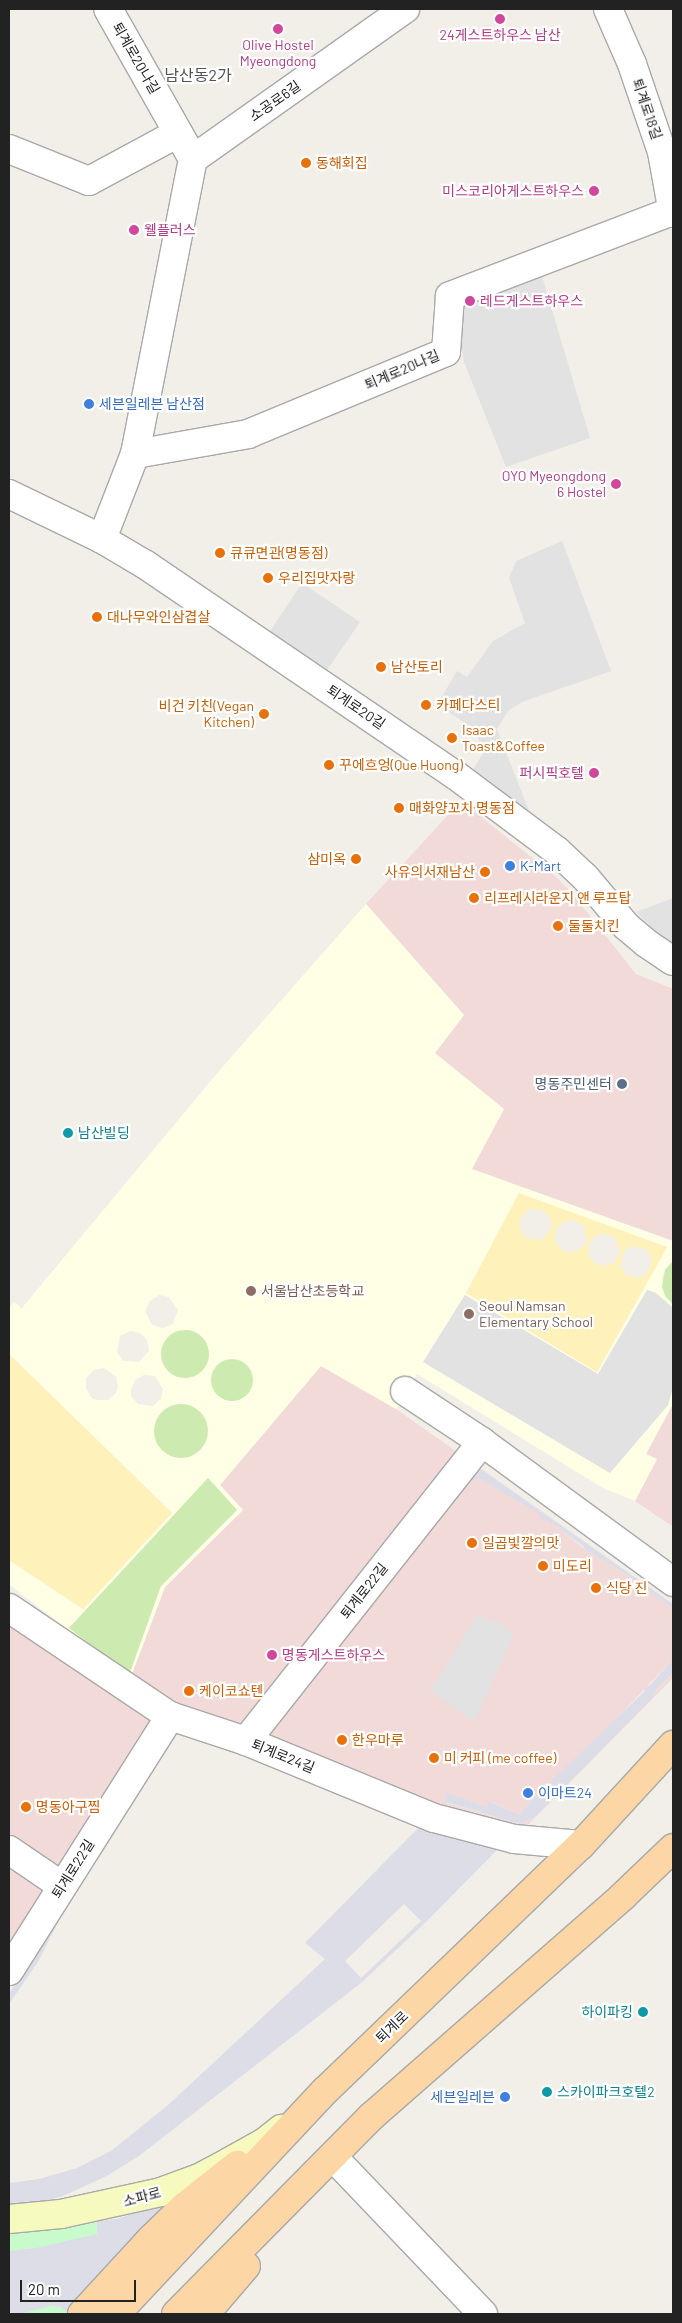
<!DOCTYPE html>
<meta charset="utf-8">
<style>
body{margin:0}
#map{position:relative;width:682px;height:2323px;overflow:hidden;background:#f2efe9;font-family:Barlow,"Noto Sans KR",sans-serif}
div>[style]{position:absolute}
.commercial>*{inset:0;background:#f2dad9}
.education>*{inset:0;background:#ffffe5}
.grass>*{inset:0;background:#cdebb0}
.round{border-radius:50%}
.sand>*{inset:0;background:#fff1ba}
.park>*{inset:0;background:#c8facc}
.parking>*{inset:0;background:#e2e2e2}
.plaza>*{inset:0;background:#dddde8}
.roads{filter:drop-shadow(1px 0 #a9a9a9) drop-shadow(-1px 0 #a9a9a9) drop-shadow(0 1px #a9a9a9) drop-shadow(0 -1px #a9a9a9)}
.street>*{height:28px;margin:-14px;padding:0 14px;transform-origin:14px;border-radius:14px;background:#fff}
.secondary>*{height:28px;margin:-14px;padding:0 14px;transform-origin:14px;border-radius:14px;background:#f7fabf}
.primary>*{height:28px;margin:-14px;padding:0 14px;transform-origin:14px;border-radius:14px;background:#fcd6a4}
.dots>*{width:14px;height:14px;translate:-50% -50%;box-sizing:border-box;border:2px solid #fff;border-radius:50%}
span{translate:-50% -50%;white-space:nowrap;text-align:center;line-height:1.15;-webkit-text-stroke:4.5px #fff;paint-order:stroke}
.hotel-label{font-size:14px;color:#b23c85}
.right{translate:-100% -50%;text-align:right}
.left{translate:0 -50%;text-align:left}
.street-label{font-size:14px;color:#222}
.food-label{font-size:14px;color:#c56008}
.shop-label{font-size:14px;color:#366cbe}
.service-label{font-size:14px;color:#4e5e75}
.culture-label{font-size:14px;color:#0d838f}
.education-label{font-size:14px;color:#785e54}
.quarter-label{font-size:16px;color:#555}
.frame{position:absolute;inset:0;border:10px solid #222;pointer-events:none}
.scale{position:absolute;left:20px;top:2280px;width:116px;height:22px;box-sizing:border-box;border:2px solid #222;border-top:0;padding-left:6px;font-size:15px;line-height:18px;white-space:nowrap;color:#222;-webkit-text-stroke:4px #fff;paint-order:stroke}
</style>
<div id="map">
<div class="commercial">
<i style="clip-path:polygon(461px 801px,555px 876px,571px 892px,636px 974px,673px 989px,673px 1241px,471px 1169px,504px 1109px,435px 1053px,464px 1015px,366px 904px)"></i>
<i style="clip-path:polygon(321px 1366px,396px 1409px,673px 1603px,478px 1467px,463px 1486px,479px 1478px,539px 1513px,544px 1522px,547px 1519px,586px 1550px,632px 1578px,673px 1609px,673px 1659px,600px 1736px,531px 1800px,520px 1815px,490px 1801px,487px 1807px,446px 1793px,446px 1803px,520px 1824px,534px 1818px,673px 1673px,673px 1678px,514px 1839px,189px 1723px,130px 1679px,165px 1587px,243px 1510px,220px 1485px)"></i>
<i style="clip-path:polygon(673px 1404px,673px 1526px,668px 1523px,673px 1527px,635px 1501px,657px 1459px,646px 1454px)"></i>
<i style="clip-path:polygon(9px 1608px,170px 1716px,9px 1970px)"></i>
</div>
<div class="education">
<i style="clip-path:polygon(evenodd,366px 904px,464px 1015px,435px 1053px,504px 1109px,472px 1169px,673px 1241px,673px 1261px,665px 1270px,662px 1278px,673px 1308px,656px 1293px,647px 1290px,598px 1374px,465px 1295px,423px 1362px,610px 1473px,668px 1405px,673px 1387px,673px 1404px,646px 1454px,657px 1459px,635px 1501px,603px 1488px,417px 1374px,396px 1409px,321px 1366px,220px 1485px,243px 1510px,165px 1587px,130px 1679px,9px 1584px,9px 1560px,83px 1609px,172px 1513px,11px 1356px,9px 1358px,9px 1308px,14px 1302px,22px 1308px,219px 1071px,366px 904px,519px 1194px,667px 1247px,597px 1372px,466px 1293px,519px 1194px,366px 904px,159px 1295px,169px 1297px,178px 1310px,173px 1324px,163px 1328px,152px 1325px,145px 1311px,150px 1301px,159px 1295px,366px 904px,188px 1330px,196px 1332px,206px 1343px,209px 1357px,202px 1370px,182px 1377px,169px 1371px,174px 1333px,188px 1330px,366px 904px,130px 1331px,140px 1333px,147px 1340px,149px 1351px,139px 1362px,123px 1361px,117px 1352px,120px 1336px,130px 1331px,366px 904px,104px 1368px,116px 1377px,118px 1387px,116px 1393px,108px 1400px,97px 1400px,92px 1398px,86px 1389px,86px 1378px,94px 1370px,104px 1368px,366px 904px,144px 1375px,155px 1376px,163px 1389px,161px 1399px,153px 1406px,138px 1404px,131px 1396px,131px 1390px,135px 1380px,144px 1375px,366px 904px,185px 1404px,199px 1411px,197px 1453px,179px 1458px,157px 1444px,155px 1426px,185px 1404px,366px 904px,209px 1479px,237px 1510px,161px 1586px,209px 1479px)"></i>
</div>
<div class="grass">
<i style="clip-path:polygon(673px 1261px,673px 1304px,665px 1296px,662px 1287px,665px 1270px)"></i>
<i class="round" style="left:161px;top:1330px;width:48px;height:48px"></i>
<i class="round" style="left:211px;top:1359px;width:42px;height:42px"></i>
<i class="round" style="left:154px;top:1404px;width:54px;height:54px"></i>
<i style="clip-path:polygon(208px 1478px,237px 1510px,161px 1586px,129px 1675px,69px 1628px)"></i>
</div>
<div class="sand">
<i style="clip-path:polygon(evenodd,519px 1193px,667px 1247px,597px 1372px,466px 1293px,519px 1193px,533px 1209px,543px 1210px,550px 1218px,552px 1228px,542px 1240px,526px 1238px,520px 1229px,520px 1218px,528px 1210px,533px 1209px,519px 1193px,573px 1220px,583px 1225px,587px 1239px,585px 1245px,577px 1251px,566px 1252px,561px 1250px,555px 1241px,556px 1230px,563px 1222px,573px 1220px,519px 1193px,607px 1234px,616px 1238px,620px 1253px,615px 1262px,605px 1266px,599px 1265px,595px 1263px,588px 1255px,589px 1244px,596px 1235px,607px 1234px,519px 1193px,633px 1246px,648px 1250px,652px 1260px,647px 1274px,637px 1278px,627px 1275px,620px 1266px,624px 1251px,633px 1246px)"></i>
<i style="clip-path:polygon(11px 1356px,172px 1513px,83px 1609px,9px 1560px,9px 1358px)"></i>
</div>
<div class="park">
<i style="clip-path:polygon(137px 2213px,71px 2314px,9px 2314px,9px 2234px,117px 2219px)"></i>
</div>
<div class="parking">
<i style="clip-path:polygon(542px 276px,590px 438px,506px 467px,464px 362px,455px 308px)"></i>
<i style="clip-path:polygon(562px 541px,611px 671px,522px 702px,508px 711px,497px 729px,531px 816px,469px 776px,483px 753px,475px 729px,437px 705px,457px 671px,467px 677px,493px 641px,525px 623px,509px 578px,516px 561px)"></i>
<i style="clip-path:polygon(302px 583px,360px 622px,323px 676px,267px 636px)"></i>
<i style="clip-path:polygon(673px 898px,673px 948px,636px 912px)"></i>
<i style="clip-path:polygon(647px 1290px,656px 1293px,673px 1308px,673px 1387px,668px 1405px,610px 1473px,423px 1362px,465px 1295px,598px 1374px)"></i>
<i style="clip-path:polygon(478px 1614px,488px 1621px,496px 1619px,514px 1634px,474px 1722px,430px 1691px)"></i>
</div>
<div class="plaza">
<i style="clip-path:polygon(478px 1467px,673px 1604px,673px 1609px,632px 1578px,586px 1550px,583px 1546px,547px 1520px,544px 1522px,538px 1513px,479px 1478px,463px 1486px,404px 1566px,402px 1562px)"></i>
<i style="clip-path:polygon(673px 1659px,673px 1673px,656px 1690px,654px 1696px,534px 1818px,520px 1824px,445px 1802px,445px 1792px,487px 1807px,489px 1801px,520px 1815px,531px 1800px,645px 1691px,643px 1689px,650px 1685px)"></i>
<i style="clip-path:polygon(evenodd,421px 1825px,500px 1847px,426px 1922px,361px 1983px,139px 2156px,105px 2177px,63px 2196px,33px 2204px,9px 2205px,9px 2183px,39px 2179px,77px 2168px,111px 2151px,168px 2105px,325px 1959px,305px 1943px,421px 1825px,404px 1904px,421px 1921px,361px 1978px,345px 1961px,404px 1904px)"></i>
<i style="clip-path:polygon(65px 1908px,38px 1962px,9px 2004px,9px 1993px,33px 1961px)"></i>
<i style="clip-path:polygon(171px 2201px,69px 2314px,60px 2307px,51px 2306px,19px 2314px,9px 2314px,9px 2251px,36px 2248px,97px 2234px,97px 2221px,117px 2219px)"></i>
</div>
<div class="roads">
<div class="street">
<i style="left:608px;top:9px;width:60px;rotate:66.4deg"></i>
<i style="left:632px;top:64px;width:93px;rotate:71.2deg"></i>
<i style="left:662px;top:152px;width:62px;rotate:79.8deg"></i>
<i style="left:9px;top:149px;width:86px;rotate:21.8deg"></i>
<i style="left:89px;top:181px;width:101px;rotate:-28.3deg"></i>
<i style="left:193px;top:159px;width:260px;rotate:-35.3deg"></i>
<i style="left:135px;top:454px;width:115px;rotate:-10deg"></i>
<i style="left:248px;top:434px;width:214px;rotate:-22.5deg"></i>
<i style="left:446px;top:352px;width:56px;rotate:-85.9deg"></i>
<i style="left:450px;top:296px;width:239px;rotate:-20.9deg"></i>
<i style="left:9px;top:494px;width:103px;rotate:25.8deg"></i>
<i style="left:102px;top:539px;width:51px;rotate:30.6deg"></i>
<i style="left:146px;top:565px;width:372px;rotate:34.2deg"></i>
<i style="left:454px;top:774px;width:129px;rotate:36.8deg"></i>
<i style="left:557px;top:851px;width:38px;rotate:43deg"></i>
<i style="left:585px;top:877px;width:64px;rotate:50.1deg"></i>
<i style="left:626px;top:926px;width:26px;rotate:40deg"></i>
<i style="left:646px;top:943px;width:32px;rotate:34deg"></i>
<i style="left:102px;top:539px;width:91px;rotate:-68.8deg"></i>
<i style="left:135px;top:454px;width:301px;rotate:-78.9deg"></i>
<i style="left:193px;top:159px;width:172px;rotate:-119.5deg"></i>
<i style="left:405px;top:1391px;width:92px;rotate:33.5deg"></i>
<i style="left:482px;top:1442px;width:237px;rotate:36.2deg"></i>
<i style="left:9px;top:1608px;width:194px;rotate:33.9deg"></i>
<i style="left:170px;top:1716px;width:80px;rotate:18.2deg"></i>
<i style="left:246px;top:1741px;width:203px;rotate:22.3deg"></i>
<i style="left:434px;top:1818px;width:83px;rotate:14.7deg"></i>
<i style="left:514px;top:1839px;width:67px;rotate:5.1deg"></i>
<i style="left:246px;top:1741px;width:381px;rotate:-51.7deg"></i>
<i style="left:9px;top:1850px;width:64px;rotate:34.2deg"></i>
<i style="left:9px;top:1971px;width:302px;rotate:-57.7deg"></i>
<i style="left:333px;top:2157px;width:217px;rotate:46.3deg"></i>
</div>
<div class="secondary">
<i style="left:9px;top:2219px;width:52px;rotate:-5.5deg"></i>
<i style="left:61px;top:2214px;width:102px;rotate:-12.4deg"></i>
<i style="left:161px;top:2192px;width:40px;rotate:-20.2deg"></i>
<i style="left:199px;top:2178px;width:34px;rotate:-28deg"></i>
<i style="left:229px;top:2162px;width:41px;rotate:-29.1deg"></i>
<i style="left:265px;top:2142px;width:21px;rotate:-39deg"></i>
</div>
<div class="primary">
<i style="left:82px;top:2314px;width:100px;rotate:-47.4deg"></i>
<i style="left:150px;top:2240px;width:47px;rotate:-44.1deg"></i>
<i style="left:184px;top:2207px;width:68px;rotate:-38.4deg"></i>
<i style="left:116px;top:2314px;width:306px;rotate:-46.9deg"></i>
<i style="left:325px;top:2091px;width:355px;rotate:-43.9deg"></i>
<i style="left:581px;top:1845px;width:136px;rotate:-47.4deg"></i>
<i style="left:176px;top:2314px;width:279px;rotate:-45.3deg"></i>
<i style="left:372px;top:2116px;width:334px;rotate:-41.2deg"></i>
<i style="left:623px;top:1896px;width:69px;rotate:-43.8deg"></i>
<i style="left:205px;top:2314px;width:63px;rotate:-49.5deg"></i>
</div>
</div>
<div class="dots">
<i style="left:500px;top:19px;background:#d1479c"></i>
<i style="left:278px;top:29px;background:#d1479c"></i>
<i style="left:306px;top:163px;background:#e8710a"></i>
<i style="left:594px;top:191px;background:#d1479c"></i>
<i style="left:134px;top:230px;background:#d1479c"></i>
<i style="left:470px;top:301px;background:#d1479c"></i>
<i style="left:89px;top:404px;background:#3f7fe0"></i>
<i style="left:616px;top:484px;background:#d1479c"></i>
<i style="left:220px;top:553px;background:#e8710a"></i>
<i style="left:268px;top:578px;background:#e8710a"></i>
<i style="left:97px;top:617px;background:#e8710a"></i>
<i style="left:381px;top:667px;background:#e8710a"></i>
<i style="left:426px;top:705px;background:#e8710a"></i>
<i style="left:264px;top:714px;background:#e8710a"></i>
<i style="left:452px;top:738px;background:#e8710a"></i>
<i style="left:329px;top:765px;background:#e8710a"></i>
<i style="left:594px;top:773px;background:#d1479c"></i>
<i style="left:399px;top:808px;background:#e8710a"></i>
<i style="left:356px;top:859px;background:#e8710a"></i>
<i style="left:510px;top:866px;background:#3f7fe0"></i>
<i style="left:485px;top:872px;background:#e8710a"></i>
<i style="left:474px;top:898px;background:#e8710a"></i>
<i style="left:558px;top:926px;background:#e8710a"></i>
<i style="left:622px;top:1084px;background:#5c6f8a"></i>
<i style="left:68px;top:1133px;background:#0f9aa8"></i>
<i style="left:251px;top:1291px;background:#8d6e63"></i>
<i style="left:469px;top:1314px;background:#8d6e63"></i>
<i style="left:472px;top:1543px;background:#e8710a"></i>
<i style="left:543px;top:1566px;background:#e8710a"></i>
<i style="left:596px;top:1588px;background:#e8710a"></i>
<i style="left:272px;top:1655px;background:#d1479c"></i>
<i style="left:189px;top:1691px;background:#e8710a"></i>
<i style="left:342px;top:1740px;background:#e8710a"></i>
<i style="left:434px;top:1758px;background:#e8710a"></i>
<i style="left:528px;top:1793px;background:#3f7fe0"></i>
<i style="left:26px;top:1807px;background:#e8710a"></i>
<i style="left:643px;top:2012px;background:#0f9aa8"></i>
<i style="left:547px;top:2092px;background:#0f9aa8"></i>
<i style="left:505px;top:2097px;background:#3f7fe0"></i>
</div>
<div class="hotel-label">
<span style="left:500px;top:35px">24게스트하우스 남산</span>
<span style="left:278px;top:53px">Olive Hostel<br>Myeongdong</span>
<span class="right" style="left:584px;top:191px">미스코리아게스트하우스</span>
<span class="left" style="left:144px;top:230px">웰플러스</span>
<span class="left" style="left:480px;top:301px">레드게스트하우스</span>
<span class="right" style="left:606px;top:484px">OYO Myeongdong<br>6 Hostel</span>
<span class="right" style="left:584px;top:773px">퍼시픽호텔</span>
<span class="left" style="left:282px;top:1655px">명동게스트하우스</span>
</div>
<div class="street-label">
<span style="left:136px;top:58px;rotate:60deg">퇴계로20나길</span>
<span style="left:275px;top:101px;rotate:-35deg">소공로6길</span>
<span style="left:647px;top:109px;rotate:71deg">퇴계로18길</span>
<span style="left:402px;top:370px;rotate:-23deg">퇴계로20나길</span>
<span style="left:356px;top:707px;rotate:34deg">퇴계로20길</span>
<span style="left:364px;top:1591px;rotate:-52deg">퇴계로22길</span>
<span style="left:283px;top:1756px;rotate:22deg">퇴계로24길</span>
<span style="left:73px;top:1869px;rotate:-58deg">퇴계로22길</span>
<span style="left:392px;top:2027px;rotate:-44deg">퇴계로</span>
<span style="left:142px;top:2197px;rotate:-15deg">소파로</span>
</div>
<div class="food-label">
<span class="left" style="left:316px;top:163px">동해회집</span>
<span class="left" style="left:230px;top:553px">큐큐면관(명동점)</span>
<span class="left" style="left:278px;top:578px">우리집맛자랑</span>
<span class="left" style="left:107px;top:617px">대나무와인삼겹살</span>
<span class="left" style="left:391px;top:667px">남산토리</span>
<span class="left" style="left:436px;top:705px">카페다스티</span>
<span class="right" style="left:254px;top:714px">비건 키친(Vegan<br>Kitchen)</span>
<span class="left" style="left:462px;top:738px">Isaac<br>Toast&amp;Coffee</span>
<span class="left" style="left:339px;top:765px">꾸에흐엉(Que Huong)</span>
<span class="left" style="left:409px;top:808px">매화양꼬치 명동점</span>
<span class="right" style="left:346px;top:859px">삼미옥</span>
<span class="right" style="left:475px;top:872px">사유의서재남산</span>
<span class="left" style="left:484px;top:898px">리프레시라운지 앤 루프탑</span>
<span class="left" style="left:568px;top:926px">둘둘치킨</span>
<span class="left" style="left:482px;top:1543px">일곱빛깔의맛</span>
<span class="left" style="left:553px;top:1566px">미도리</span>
<span class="left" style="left:606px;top:1588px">식당 진</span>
<span class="left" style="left:199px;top:1691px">케이코쇼텐</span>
<span class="left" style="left:352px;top:1740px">한우마루</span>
<span class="left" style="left:444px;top:1758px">미 커피 (me coffee)</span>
<span class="left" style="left:36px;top:1807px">명동아구찜</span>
</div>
<div class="shop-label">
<span class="left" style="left:99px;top:404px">세븐일레븐 남산점</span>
<span class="left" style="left:520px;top:866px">K-Mart</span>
<span class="left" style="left:538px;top:1793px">이마트24</span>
<span class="right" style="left:495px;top:2097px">세븐일레븐</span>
</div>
<div class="service-label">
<span class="right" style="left:612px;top:1084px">명동주민센터</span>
</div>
<div class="culture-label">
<span class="left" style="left:78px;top:1133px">남산빌딩</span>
<span class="right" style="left:633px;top:2012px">하이파킹</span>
<span class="left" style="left:557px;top:2092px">스카이파크호텔2</span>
</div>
<div class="education-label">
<span class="left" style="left:261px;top:1291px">서울남산초등학교</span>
<span class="left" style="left:479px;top:1314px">Seoul Namsan<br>Elementary School</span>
</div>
<div class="quarter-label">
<span style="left:198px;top:75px">남산동2가</span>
</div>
<div class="frame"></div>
<div class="scale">20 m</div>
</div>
